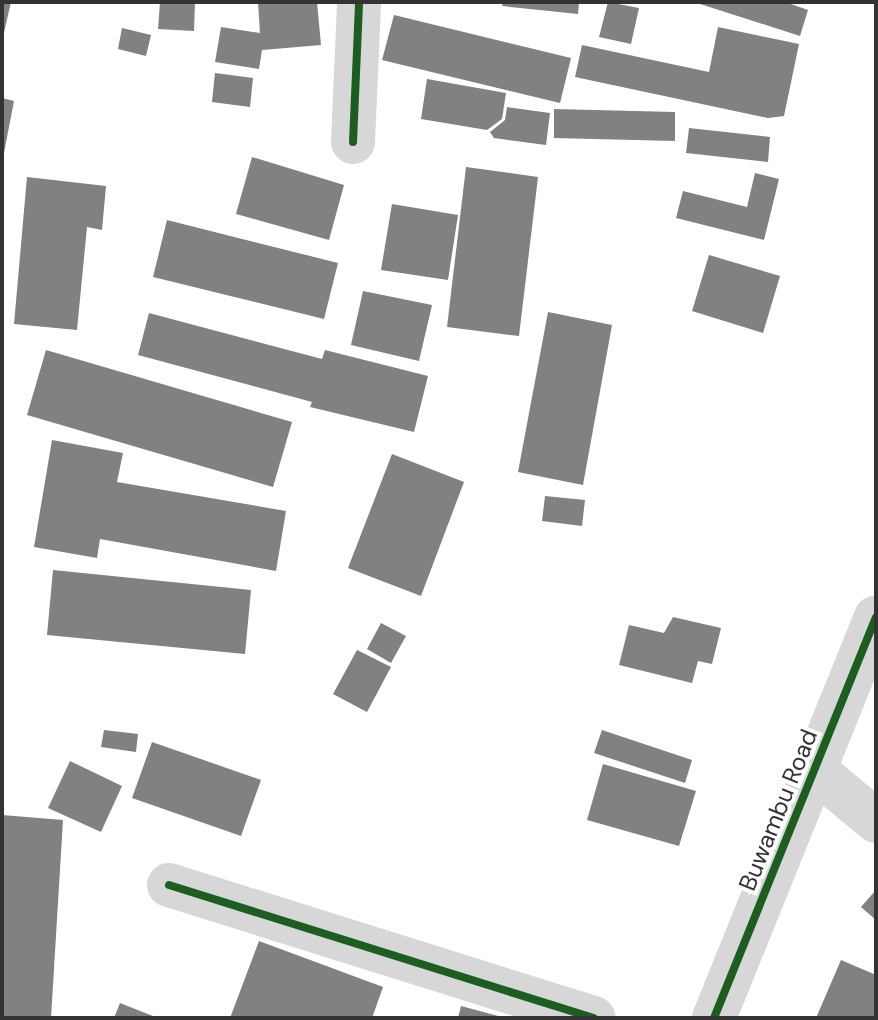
<!DOCTYPE html>
<style>
body{margin:0}
#map{position:relative;width:878px;height:1020px;overflow:hidden;background:#fff;font-family:"DM Sans",sans-serif}
div>[style]{position:absolute}
.building>*{inset:0;background:#818181}
.minor>*{height:44px;margin:-22px;padding:0 22px;transform-origin:22px;border-radius:22px;background:#d7d7d7}
.tertiary>*{height:44px;margin:-22px;padding:0 22px;transform-origin:22px;border-radius:22px;background:#d7d7d7}
.cycleway>*{height:8px;margin:-4px;padding:0 4px;transform-origin:4px;border-radius:4px;background:#1b5e20}
span{translate:-50% -50%;white-space:nowrap;text-align:center;line-height:1.15;-webkit-text-stroke:8px #fff;paint-order:stroke}
.street-label{font-size:24px;color:#333}
.frame{position:absolute;inset:0;border:4px solid #333;pointer-events:none}
</style>
<div id="map">
<div class="building">
<i style="clip-path:polygon(2px 2px,11px 2px,3px 37px,2px 37px)"></i>
<i style="clip-path:polygon(160px 2px,195px 2px,194px 31px,158px 29px)"></i>
<i style="clip-path:polygon(258px 2px,317px 2px,321px 45px,262px 50px,259px 69px,215px 62px,221px 27px,260px 33px)"></i>
<i style="clip-path:polygon(503px 2px,579px 2px,578px 14px,502px 6px)"></i>
<i style="clip-path:polygon(608px 2px,639px 8px,631px 44px,599px 37px)"></i>
<i style="clip-path:polygon(785px 2px,808px 10px,800px 36px,697px 3px)"></i>
<i style="clip-path:polygon(394px 15px,571px 58px,560px 103px,382px 60px)"></i>
<i style="clip-path:polygon(718px 27px,799px 44px,784px 116px,768px 118px,575px 77px,582px 45px,709px 72px)"></i>
<i style="clip-path:polygon(122px 28px,151px 35px,146px 56px,118px 49px)"></i>
<i style="clip-path:polygon(215px 73px,253px 78px,250px 107px,212px 102px)"></i>
<i style="clip-path:polygon(427px 79px,506px 93px,502px 119px,487px 130px,421px 119px)"></i>
<i style="clip-path:polygon(2px 98px,14px 101px,3px 158px,2px 158px)"></i>
<i style="clip-path:polygon(507px 107px,550px 113px,546px 145px,494px 138px,490px 132px,505px 120px)"></i>
<i style="clip-path:polygon(554px 109px,675px 112px,675px 141px,554px 138px)"></i>
<i style="clip-path:polygon(689px 128px,770px 137px,768px 162px,686px 153px)"></i>
<i style="clip-path:polygon(252px 157px,344px 185px,329px 240px,236px 214px)"></i>
<i style="clip-path:polygon(466px 167px,538px 177px,519px 336px,447px 327px)"></i>
<i style="clip-path:polygon(755px 173px,779px 179px,764px 240px,676px 218px,683px 191px,747px 207px)"></i>
<i style="clip-path:polygon(27px 177px,106px 186px,102px 230px,87px 227px,77px 330px,14px 324px)"></i>
<i style="clip-path:polygon(392px 204px,458px 215px,448px 280px,381px 270px)"></i>
<i style="clip-path:polygon(167px 220px,338px 263px,324px 319px,153px 277px)"></i>
<i style="clip-path:polygon(709px 255px,780px 276px,763px 333px,692px 311px)"></i>
<i style="clip-path:polygon(363px 291px,432px 305px,419px 361px,351px 345px)"></i>
<i style="clip-path:polygon(548px 312px,612px 325px,583px 485px,518px 472px)"></i>
<i style="clip-path:polygon(149px 313px,322px 359px,325px 350px,428px 376px,414px 432px,310px 407px,312px 402px,138px 355px)"></i>
<i style="clip-path:polygon(46px 350px,292px 422px,273px 487px,27px 415px)"></i>
<i style="clip-path:polygon(52px 440px,123px 453px,117px 482px,286px 511px,276px 571px,100px 539px,97px 558px,34px 547px)"></i>
<i style="clip-path:polygon(392px 454px,464px 482px,421px 596px,348px 568px)"></i>
<i style="clip-path:polygon(545px 496px,585px 500px,582px 526px,542px 521px)"></i>
<i style="clip-path:polygon(53px 570px,251px 590px,245px 654px,47px 635px)"></i>
<i style="clip-path:polygon(673px 617px,721px 628px,712px 664px,698px 661px,692px 683px,619px 665px,629px 625px,664px 633px)"></i>
<i style="clip-path:polygon(381px 623px,406px 636px,391px 663px,367px 649px)"></i>
<i style="clip-path:polygon(357px 650px,391px 667px,367px 712px,333px 694px)"></i>
<i style="clip-path:polygon(104px 730px,138px 734px,136px 752px,101px 747px)"></i>
<i style="clip-path:polygon(602px 730px,692px 760px,685px 783px,594px 753px)"></i>
<i style="clip-path:polygon(152px 742px,261px 780px,241px 836px,132px 798px)"></i>
<i style="clip-path:polygon(70px 761px,122px 786px,101px 832px,48px 808px)"></i>
<i style="clip-path:polygon(603px 764px,696px 791px,679px 846px,587px 820px)"></i>
<i style="clip-path:polygon(2px 815px,63px 820px,51px 1018px,2px 1018px)"></i>
<i style="clip-path:polygon(876px 890px,876px 920px,861px 907px)"></i>
<i style="clip-path:polygon(259px 941px,383px 987px,372px 1018px,230px 1018px)"></i>
<i style="clip-path:polygon(841px 960px,876px 975px,876px 1018px,816px 1018px)"></i>
<i style="clip-path:polygon(120px 1003px,158px 1018px,114px 1018px)"></i>
<i style="clip-path:polygon(461px 1006px,502px 1017px,502px 1018px,458px 1018px)"></i>
</div>
<div class="minor">
<i style="left:353px;top:142px;width:140px;rotate:-87.5deg"></i>
<i style="left:816px;top:771px;width:78px;rotate:39.8deg"></i>
<i style="left:169px;top:885px;width:445px;rotate:17.4deg"></i>
</div>
<div class="tertiary">
<i style="left:714px;top:1018px;width:432px;rotate:-68deg"></i>
</div>
<div class="cycleway">
<i style="left:353px;top:142px;width:140px;rotate:-87.5deg"></i>
<i style="left:169px;top:885px;width:445px;rotate:17.4deg"></i>
<i style="left:714px;top:1018px;width:432px;rotate:-68deg"></i>
</div>
<div class="street-label">
<span style="left:778px;top:810px;rotate:-68deg">Buwambu Road</span>
</div>
<div class="frame"></div>
</div>
